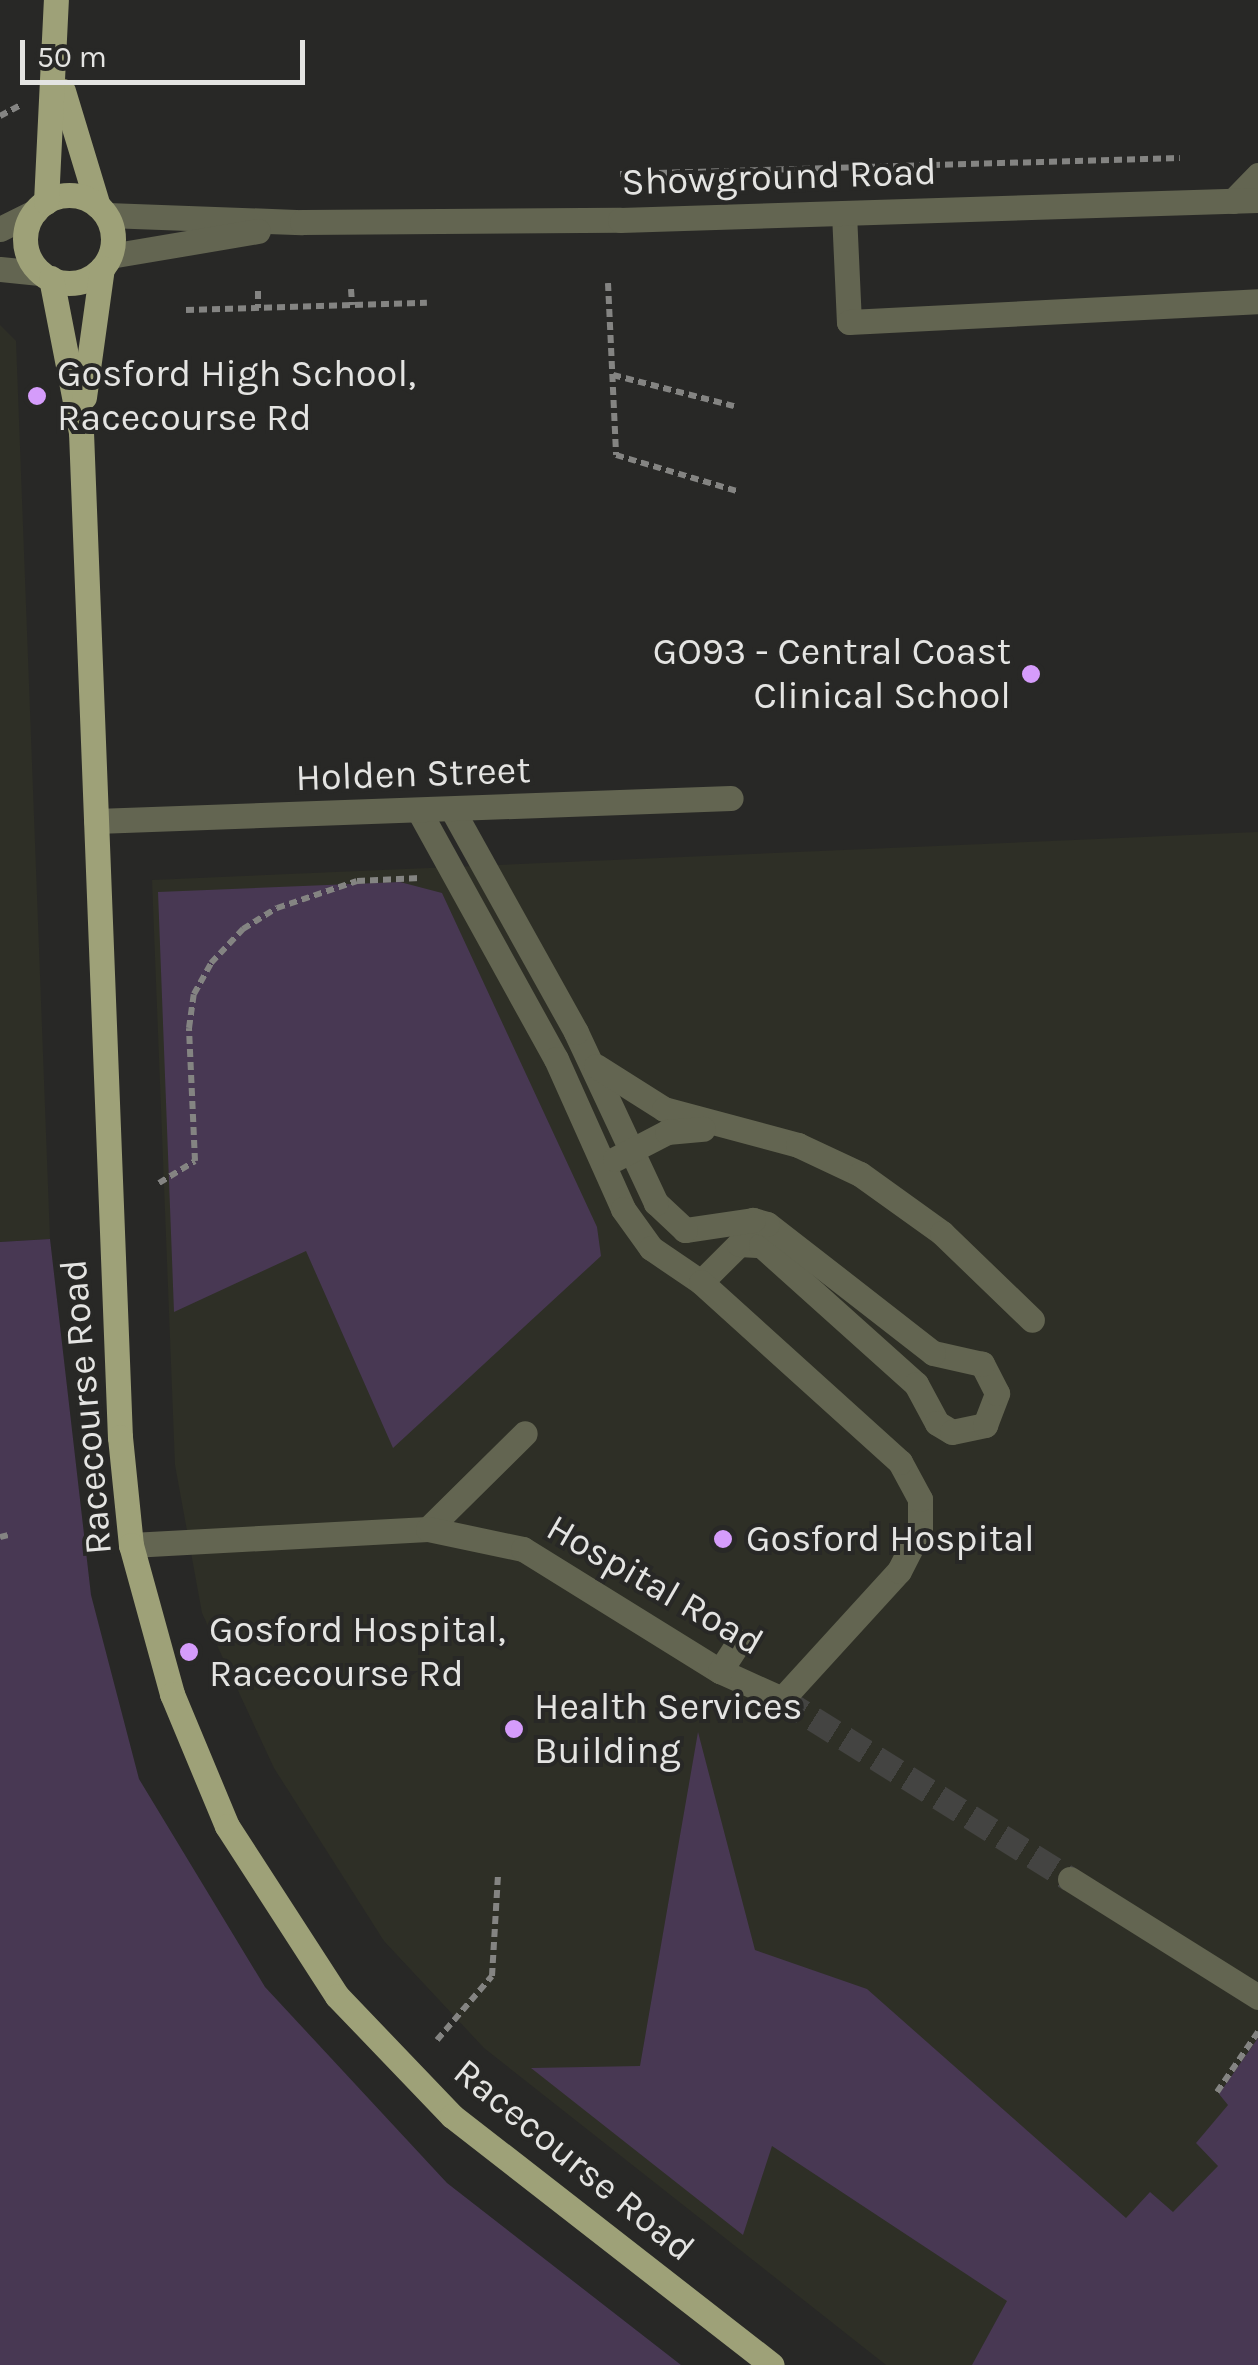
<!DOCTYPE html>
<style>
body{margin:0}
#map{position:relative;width:1258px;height:2365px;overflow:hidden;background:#282826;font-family:Karla,sans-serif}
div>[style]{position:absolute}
.built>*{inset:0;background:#2e2f26}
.green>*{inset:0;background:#483853}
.minor-tunnel>*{height:25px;margin-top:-12.5px;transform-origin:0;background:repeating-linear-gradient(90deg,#444442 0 25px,transparent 0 37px)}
.path>*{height:6px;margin-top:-3px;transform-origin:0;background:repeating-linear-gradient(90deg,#848482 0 8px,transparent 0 13px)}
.minor>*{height:25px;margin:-12.5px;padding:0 12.5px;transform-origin:12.5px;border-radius:12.5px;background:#636551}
.major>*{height:25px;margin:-12.5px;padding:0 12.5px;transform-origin:12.5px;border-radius:12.5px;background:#9ea178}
.major>.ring{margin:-12.5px;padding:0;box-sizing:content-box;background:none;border:25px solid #9ea178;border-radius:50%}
.dots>*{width:28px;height:28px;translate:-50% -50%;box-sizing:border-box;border:5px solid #282826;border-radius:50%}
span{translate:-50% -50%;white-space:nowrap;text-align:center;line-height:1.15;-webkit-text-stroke:8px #282826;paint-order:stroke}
.street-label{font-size:38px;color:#e4e4e2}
.poi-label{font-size:38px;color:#e4e4e2}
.left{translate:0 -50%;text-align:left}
.right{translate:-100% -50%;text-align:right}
.scale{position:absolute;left:20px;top:40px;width:285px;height:45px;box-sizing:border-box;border:5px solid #e4e4e2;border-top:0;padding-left:12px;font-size:30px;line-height:35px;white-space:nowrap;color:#e4e4e2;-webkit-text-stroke:8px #282826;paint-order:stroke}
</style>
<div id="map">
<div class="built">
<i style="clip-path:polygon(0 325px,16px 341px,50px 1239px,0 1242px)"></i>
<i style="clip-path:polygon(1258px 832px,1258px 2365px,886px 2365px,484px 2048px,384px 1941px,274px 1768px,202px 1613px,175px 1465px,152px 880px)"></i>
</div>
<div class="green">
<i style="clip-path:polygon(400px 882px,442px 893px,597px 1227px,601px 1256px,393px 1448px,306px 1251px,174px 1312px,158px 892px)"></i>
<i style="clip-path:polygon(50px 1239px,91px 1595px,139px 1779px,265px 1987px,447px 2183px,681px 2365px,0 2365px,0 1242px)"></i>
<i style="clip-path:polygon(698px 1732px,755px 1950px,867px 1989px,1126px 2218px,1150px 2192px,1173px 2212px,1218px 2166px,1196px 2143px,1228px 2105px,1219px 2094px,1258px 2038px,1258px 2365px,972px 2365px,1007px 2301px,772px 2146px,743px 2235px,531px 2068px,640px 2066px)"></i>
</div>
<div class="minor-tunnel">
<i style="left:782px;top:1699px;width:340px;rotate:32deg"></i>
</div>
<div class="path">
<i style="left:0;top:116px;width:24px;rotate:-28deg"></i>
<i style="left:620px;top:174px;width:560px;rotate:-1.64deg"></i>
<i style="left:608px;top:283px;width:172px;rotate:87.3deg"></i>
<i style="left:616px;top:455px;width:129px;rotate:16.6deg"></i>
<i style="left:351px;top:289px;width:16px;rotate:86deg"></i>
<i style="left:258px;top:291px;width:17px;rotate:90deg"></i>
<i style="left:186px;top:310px;width:241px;rotate:-1.7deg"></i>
<i style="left:613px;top:375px;width:125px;rotate:14.4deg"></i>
<i style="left:159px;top:1183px;width:42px;rotate:-31.4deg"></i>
<i style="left:195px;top:1161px;width:133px;rotate:-92.6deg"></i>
<i style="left:189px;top:1028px;width:34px;rotate:-82deg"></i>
<i style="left:194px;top:994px;width:35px;rotate:-61deg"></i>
<i style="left:211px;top:963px;width:47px;rotate:-46.7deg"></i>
<i style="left:243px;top:929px;width:40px;rotate:-32deg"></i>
<i style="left:277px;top:908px;width:84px;rotate:-18.6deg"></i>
<i style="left:357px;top:881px;width:63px;rotate:-2.7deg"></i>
<i style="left:0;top:1537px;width:8px;rotate:-14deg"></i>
<i style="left:437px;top:2040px;width:84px;rotate:-49.3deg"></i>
<i style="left:492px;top:1976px;width:100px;rotate:-86.6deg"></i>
<i style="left:1217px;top:2092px;width:73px;rotate:-55.7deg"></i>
</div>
<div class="minor">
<i style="left:1233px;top:201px;width:36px;rotate:-46deg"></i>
<i style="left:844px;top:213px;width:109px;rotate:87.4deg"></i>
<i style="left:849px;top:322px;width:410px;rotate:-2.9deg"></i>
<i style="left:107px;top:215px;width:195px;rotate:2.1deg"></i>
<i style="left:302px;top:222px;width:318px;rotate:-0.4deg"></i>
<i style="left:620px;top:220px;width:638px;rotate:-1.8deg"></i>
<i style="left:0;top:229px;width:40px;rotate:-26.6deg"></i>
<i style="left:110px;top:256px;width:150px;rotate:-9.6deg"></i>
<i style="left:0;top:269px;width:40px;rotate:5.7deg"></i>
<i style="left:419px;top:811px;width:283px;rotate:61.1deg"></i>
<i style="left:556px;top:1059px;width:164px;rotate:65.9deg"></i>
<i style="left:623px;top:1209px;width:48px;rotate:54.3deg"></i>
<i style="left:651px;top:1248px;width:60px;rotate:34.2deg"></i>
<i style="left:701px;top:1282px;width:54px;rotate:-45deg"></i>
<i style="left:739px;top:1244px;width:22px;rotate:3deg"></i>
<i style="left:761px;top:1245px;width:208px;rotate:41.9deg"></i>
<i style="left:916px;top:1384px;width:44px;rotate:61.7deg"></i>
<i style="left:937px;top:1423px;width:17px;rotate:31deg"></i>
<i style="left:952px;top:1432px;width:34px;rotate:-12deg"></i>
<i style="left:985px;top:1425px;width:34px;rotate:-69deg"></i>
<i style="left:997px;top:1393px;width:33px;rotate:-117deg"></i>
<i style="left:982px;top:1364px;width:50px;rotate:-167.3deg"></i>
<i style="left:933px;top:1353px;width:210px;rotate:-142.1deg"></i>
<i style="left:767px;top:1224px;width:15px;rotate:-164deg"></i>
<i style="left:753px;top:1220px;width:69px;rotate:171.6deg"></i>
<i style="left:685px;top:1230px;width:40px;rotate:-137deg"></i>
<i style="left:656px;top:1203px;width:189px;rotate:-115.1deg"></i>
<i style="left:576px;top:1032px;width:253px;rotate:-119.1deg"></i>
<i style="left:96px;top:821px;width:635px;rotate:-2.07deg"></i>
<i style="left:596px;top:1066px;width:80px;rotate:32.3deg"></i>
<i style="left:664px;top:1109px;width:139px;rotate:15deg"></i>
<i style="left:798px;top:1145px;width:68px;rotate:25.1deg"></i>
<i style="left:860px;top:1174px;width:101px;rotate:35.7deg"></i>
<i style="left:942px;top:1233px;width:125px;rotate:44deg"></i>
<i style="left:615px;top:1159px;width:59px;rotate:-27.4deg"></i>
<i style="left:667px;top:1132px;width:36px;rotate:-5deg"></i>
<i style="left:428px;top:1529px;width:136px;rotate:-44.7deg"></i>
<i style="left:131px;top:1545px;width:297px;rotate:-3.1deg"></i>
<i style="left:428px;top:1529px;width:97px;rotate:11.9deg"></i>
<i style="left:523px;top:1549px;width:232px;rotate:31.8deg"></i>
<i style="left:720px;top:1671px;width:68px;rotate:24.3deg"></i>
<i style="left:782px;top:1699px;width:173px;rotate:-47.6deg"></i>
<i style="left:899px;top:1571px;width:46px;rotate:-62.9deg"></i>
<i style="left:920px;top:1530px;width:31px;rotate:-90deg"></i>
<i style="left:920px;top:1499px;width:42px;rotate:-118.4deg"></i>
<i style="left:900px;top:1462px;width:268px;rotate:-137.9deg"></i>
<i style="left:720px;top:1671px;width:35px;rotate:-57deg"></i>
<i style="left:1070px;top:1879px;width:222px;rotate:32.1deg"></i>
</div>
<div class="major">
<i style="left:63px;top:91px;width:120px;rotate:73.1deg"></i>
<i class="ring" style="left:25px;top:195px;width:63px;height:63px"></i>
<i style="left:46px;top:202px;width:202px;rotate:-87.2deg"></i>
<i style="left:51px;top:278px;width:157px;rotate:79deg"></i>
<i style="left:81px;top:432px;width:1006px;rotate:87.78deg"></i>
<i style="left:120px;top:1437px;width:109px;rotate:84.2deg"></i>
<i style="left:131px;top:1545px;width:155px;rotate:74.6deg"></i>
<i style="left:172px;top:1694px;width:143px;rotate:67.4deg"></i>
<i style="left:227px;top:1826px;width:202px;rotate:57.1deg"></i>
<i style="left:337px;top:1996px;width:166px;rotate:46.2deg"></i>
<i style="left:452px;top:2116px;width:405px;rotate:37.9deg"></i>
<i style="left:84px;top:397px;width:130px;rotate:-82.1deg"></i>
</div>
<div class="dots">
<i style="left:37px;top:396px;background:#d59cfb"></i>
<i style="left:1031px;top:674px;background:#d59cfb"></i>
<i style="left:723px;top:1539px;background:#d59cfb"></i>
<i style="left:189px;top:1652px;background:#d59cfb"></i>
<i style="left:514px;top:1729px;background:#d59cfb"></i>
</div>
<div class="street-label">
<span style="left:779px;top:177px;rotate:-2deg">Showground Road</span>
<span style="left:413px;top:774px;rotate:-2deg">Holden Street</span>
<span style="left:86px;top:1407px;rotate:-95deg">Racecourse Road</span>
<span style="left:655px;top:1585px;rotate:30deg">Hospital Road</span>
<span style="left:574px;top:2160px;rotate:39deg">Racecourse Road</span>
</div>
<div class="poi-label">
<span class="left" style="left:57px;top:396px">Gosford High School,<br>Racecourse Rd</span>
<span class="right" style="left:1011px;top:674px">GO93 - Central Coast<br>Clinical School</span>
<span class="left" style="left:746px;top:1539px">Gosford Hospital</span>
<span class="left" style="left:209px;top:1652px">Gosford Hospital,<br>Racecourse Rd</span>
<span class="left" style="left:534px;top:1729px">Health Services<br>Building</span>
</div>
<div class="scale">50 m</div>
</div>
